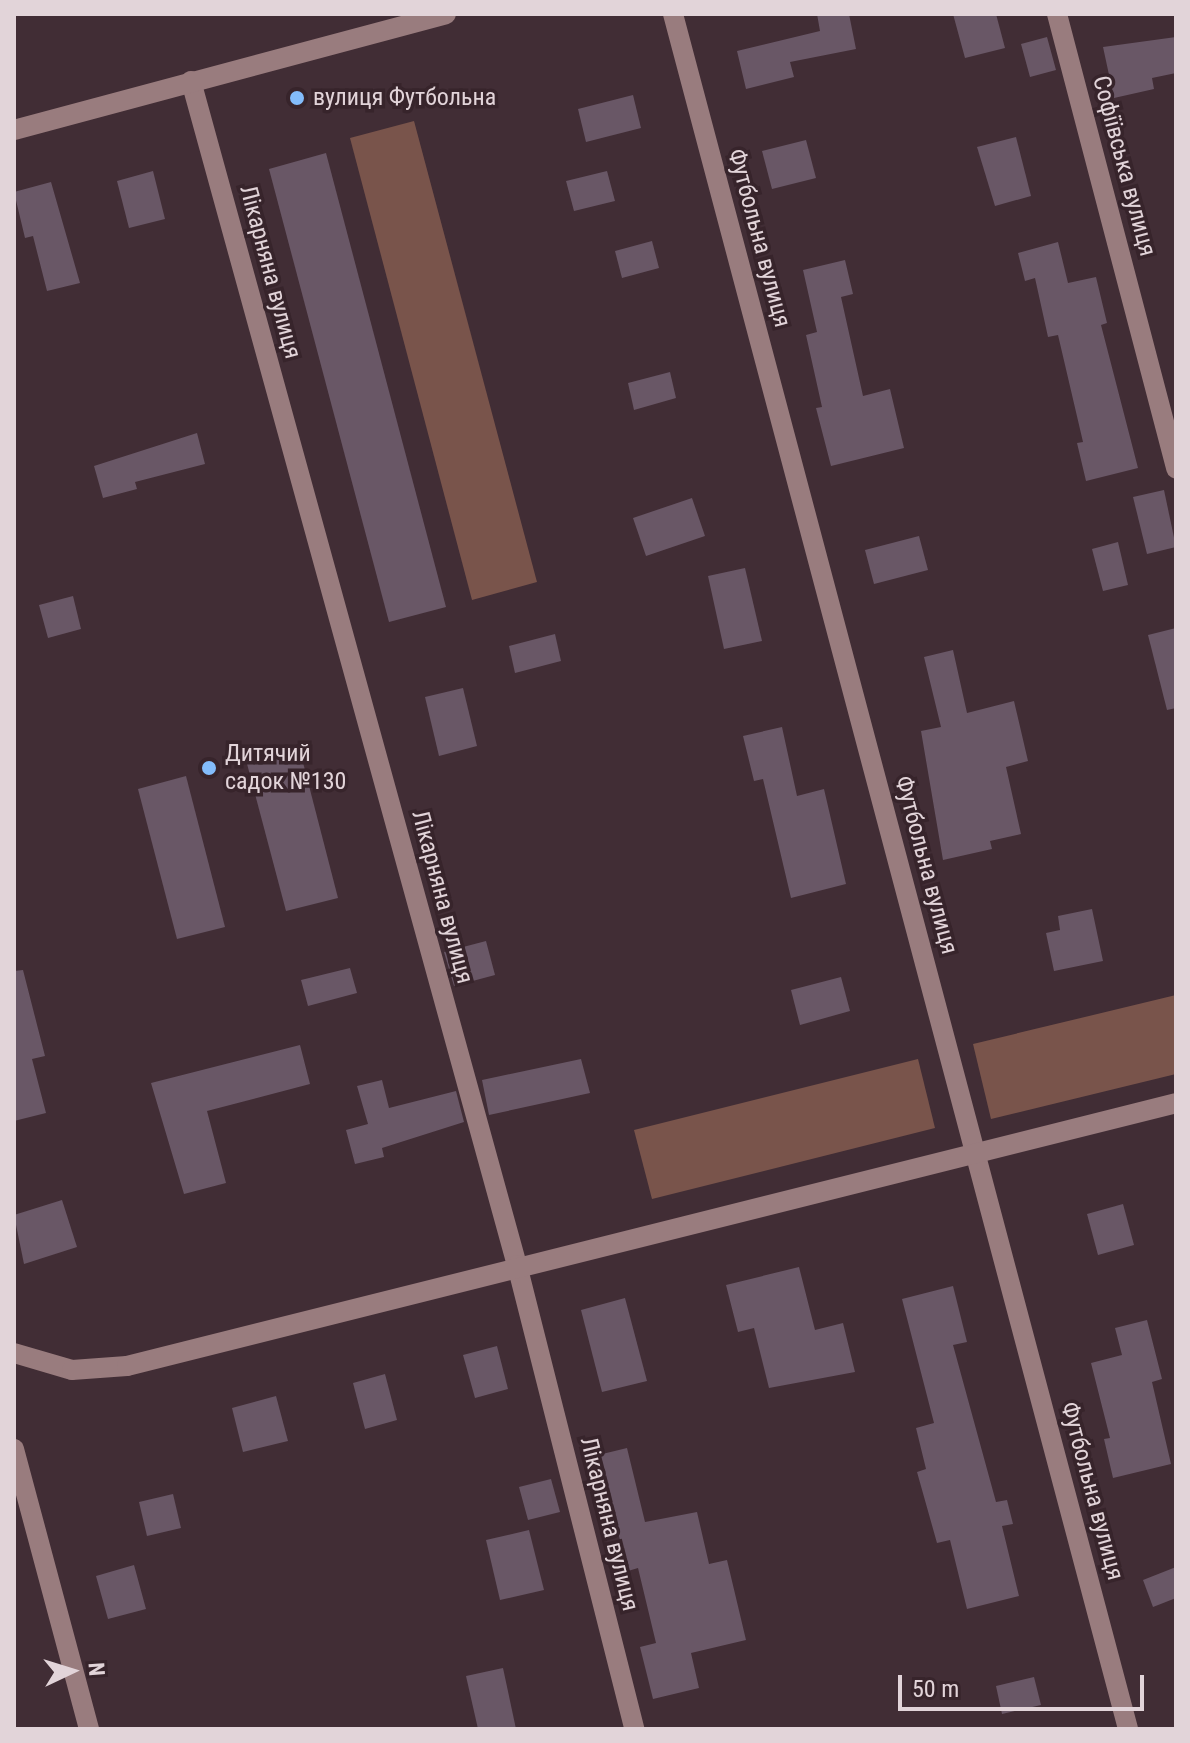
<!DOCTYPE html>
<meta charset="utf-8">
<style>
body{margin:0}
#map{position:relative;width:1190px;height:1743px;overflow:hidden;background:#412d35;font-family:"Roboto Condensed",sans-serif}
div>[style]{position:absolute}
.green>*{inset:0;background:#79544b}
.building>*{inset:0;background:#695766}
.minor>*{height:20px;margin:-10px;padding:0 10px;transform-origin:10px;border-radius:10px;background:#997c7e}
.dots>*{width:22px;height:22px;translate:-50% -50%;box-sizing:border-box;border:4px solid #37242b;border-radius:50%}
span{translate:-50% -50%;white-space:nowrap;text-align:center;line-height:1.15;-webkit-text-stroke:7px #37242b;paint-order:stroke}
.poi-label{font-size:24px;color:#e2d4d9}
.left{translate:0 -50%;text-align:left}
.street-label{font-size:24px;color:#e2d4d9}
.frame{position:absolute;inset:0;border:16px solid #e2d4d9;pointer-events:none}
.north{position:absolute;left:32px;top:1631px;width:80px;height:80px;-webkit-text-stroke:6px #37242b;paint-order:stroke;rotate:86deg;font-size:22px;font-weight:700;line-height:32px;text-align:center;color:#e2d4d9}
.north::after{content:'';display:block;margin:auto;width:28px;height:36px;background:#e2d4d9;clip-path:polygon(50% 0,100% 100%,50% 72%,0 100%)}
.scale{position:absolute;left:898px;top:1675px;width:246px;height:36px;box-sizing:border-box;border:4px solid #e2d4d9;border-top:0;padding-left:10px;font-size:24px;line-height:28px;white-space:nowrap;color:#e2d4d9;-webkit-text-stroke:6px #37242b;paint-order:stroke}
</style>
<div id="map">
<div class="green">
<i style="clip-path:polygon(414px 121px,537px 582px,472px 600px,350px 138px)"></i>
<i style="clip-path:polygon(1176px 995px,1176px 1074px,991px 1119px,973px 1044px)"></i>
<i style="clip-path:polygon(918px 1059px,935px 1128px,652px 1199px,634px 1130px)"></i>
</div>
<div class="building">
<i style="clip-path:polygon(817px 14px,849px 14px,856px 49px,790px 62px,794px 77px,746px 89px,737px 51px,820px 31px)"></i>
<i style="clip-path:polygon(953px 14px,996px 14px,1005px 48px,965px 58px)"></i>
<i style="clip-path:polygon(1047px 37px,1056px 70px,1030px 77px,1021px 44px)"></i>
<i style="clip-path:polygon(1176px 37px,1176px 73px,1152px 78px,1154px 89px,1114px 98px,1103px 47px)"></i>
<i style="clip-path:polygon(633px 95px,641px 128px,586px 142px,578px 109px)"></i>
<i style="clip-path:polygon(1016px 137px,1031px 196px,995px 206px,977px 147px)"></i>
<i style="clip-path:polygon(806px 140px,816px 178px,772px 189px,762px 151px)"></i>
<i style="clip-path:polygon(326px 153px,446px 607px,389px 622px,269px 169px)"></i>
<i style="clip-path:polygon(153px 171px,165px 219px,129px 228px,117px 181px)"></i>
<i style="clip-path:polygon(607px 171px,615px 201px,574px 211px,566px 181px)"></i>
<i style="clip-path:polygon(51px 182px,80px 283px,47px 291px,33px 236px,25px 238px,14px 192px)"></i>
<i style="clip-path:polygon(652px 241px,659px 268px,622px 278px,615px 251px)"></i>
<i style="clip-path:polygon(1058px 242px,1068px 283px,1096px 277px,1107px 323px,1101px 325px,1138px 468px,1086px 481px,1077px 443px,1083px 442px,1058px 335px,1048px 337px,1035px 278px,1025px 281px,1018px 253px)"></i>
<i style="clip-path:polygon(845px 260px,853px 294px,841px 297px,863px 396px,890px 389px,904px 448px,831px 466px,816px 408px,822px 407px,806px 335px,817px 332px,803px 270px)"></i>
<i style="clip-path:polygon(670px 372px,676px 398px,634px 410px,628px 383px)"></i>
<i style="clip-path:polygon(197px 433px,205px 464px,135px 482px,137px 489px,103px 498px,94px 466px)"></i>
<i style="clip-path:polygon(1164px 490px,1176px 547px,1147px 554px,1133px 497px)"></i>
<i style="clip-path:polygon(692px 498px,705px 536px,646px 556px,633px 518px)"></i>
<i style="clip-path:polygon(919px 536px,928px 570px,874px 584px,865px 550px)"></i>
<i style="clip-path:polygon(1118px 542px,1128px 585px,1103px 591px,1092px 549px)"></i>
<i style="clip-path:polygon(745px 568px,762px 641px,724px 649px,708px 576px)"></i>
<i style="clip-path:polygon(73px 596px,81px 629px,48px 638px,39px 605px)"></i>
<i style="clip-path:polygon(1176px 628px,1176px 708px,1167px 710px,1148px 635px)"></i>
<i style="clip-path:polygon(555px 634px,561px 661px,515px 673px,509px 646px)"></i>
<i style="clip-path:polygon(953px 650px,967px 713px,1014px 701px,1028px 761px,1006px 767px,1021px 834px,990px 841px,992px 849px,943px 860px,921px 731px,941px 727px,924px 657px)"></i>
<i style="clip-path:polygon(463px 688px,477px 746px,439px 756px,425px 697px)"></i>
<i style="clip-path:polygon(782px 727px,797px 796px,824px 789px,846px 884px,791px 898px,763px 779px,754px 781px,743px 736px)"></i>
<i style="clip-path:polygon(299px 747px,338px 898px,286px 911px,246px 760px)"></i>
<i style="clip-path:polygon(186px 776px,225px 927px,177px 939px,138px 789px)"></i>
<i style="clip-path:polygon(1092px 909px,1103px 961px,1054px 971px,1046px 933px,1060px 930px,1058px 916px)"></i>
<i style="clip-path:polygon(486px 941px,495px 975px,454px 986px,444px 952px)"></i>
<i style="clip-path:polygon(350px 968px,357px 993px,308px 1006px,301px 980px)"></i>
<i style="clip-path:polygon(23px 970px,45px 1056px,32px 1059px,46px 1113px,14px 1121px,14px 971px)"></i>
<i style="clip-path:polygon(841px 977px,850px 1011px,800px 1025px,791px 990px)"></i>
<i style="clip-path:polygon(300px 1045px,310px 1084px,207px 1111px,226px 1183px,184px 1194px,151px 1083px)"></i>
<i style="clip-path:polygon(581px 1059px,590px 1093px,489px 1115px,482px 1080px)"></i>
<i style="clip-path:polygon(382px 1080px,389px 1108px,456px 1091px,464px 1122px,382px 1148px,384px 1157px,355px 1164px,346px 1130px,368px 1124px,357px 1086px)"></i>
<i style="clip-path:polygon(62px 1200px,77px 1247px,24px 1264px,14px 1215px)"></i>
<i style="clip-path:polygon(1123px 1204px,1134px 1245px,1098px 1255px,1087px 1214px)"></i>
<i style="clip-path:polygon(799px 1267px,815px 1330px,843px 1323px,855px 1372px,769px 1388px,754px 1328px,738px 1332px,726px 1285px)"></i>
<i style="clip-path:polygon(953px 1286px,967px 1342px,953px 1345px,996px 1502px,1007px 1500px,1013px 1524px,1002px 1526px,1019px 1596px,967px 1609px,950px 1540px,937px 1543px,917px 1472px,926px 1469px,916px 1428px,934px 1423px,902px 1299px)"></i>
<i style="clip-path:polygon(625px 1298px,647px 1381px,602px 1392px,581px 1310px)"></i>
<i style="clip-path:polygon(1147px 1320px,1162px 1379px,1152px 1382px,1171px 1464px,1113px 1478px,1104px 1439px,1110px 1438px,1091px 1363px,1122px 1355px,1115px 1328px)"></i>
<i style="clip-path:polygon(497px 1346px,508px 1389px,475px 1398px,463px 1355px)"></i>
<i style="clip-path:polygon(385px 1374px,397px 1420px,365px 1429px,353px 1383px)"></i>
<i style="clip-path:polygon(276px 1396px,288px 1441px,243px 1452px,232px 1408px)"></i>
<i style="clip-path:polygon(627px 1448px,645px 1522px,697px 1512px,709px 1564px,727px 1560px,746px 1640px,691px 1653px,699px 1688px,653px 1699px,640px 1647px,656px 1643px,638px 1568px,628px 1571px,606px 1486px,593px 1489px,586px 1458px)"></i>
<i style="clip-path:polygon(551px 1479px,560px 1512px,528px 1520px,519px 1487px)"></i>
<i style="clip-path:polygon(173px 1494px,181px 1528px,147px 1536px,139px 1502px)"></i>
<i style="clip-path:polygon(529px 1530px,544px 1590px,500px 1600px,486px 1540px)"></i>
<i style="clip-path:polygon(134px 1565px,146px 1609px,108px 1619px,96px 1576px)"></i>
<i style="clip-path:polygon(1176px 1567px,1176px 1598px,1153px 1607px,1143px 1580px)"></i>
<i style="clip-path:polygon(503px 1668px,516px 1729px,478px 1729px,466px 1676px)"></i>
<i style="clip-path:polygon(1034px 1677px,1041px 1705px,1002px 1714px,996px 1686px)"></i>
</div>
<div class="minor">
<i style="left:673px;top:14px;width:1774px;rotate:75.14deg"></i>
<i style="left:1057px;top:14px;width:470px;rotate:75.3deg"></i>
<i style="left:191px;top:81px;width:1228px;rotate:74.61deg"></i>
<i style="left:517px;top:1265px;width:479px;rotate:75.8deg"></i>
<i style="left:14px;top:130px;width:447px;rotate:-15deg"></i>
<i style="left:14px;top:1353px;width:60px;rotate:16.3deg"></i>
<i style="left:72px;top:1370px;width:55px;rotate:-4.2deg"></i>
<i style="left:127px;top:1366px;width:1081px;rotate:-14.07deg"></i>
<i style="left:14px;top:1449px;width:290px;rotate:75deg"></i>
</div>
<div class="dots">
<i style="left:297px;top:98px;background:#83bcfb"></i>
<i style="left:209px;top:768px;background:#83bcfb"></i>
</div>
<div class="poi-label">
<span class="left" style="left:313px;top:98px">вулиця Футбольна</span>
<span class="left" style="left:225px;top:768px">Дитячий<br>садок №130</span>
</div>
<div class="street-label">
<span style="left:1124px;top:166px;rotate:75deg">Софіївська вулиця</span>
<span style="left:759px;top:238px;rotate:75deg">Футбольна вулиця</span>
<span style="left:270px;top:272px;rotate:75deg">Лікарняна вулиця</span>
<span style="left:926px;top:865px;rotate:75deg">Футбольна вулиця</span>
<span style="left:442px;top:897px;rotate:75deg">Лікарняна вулиця</span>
<span style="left:1092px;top:1491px;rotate:75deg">Футбольна вулиця</span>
<span style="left:609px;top:1524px;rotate:76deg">Лікарняна вулиця</span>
</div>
<div class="frame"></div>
<div class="north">N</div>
<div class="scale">50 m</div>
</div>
